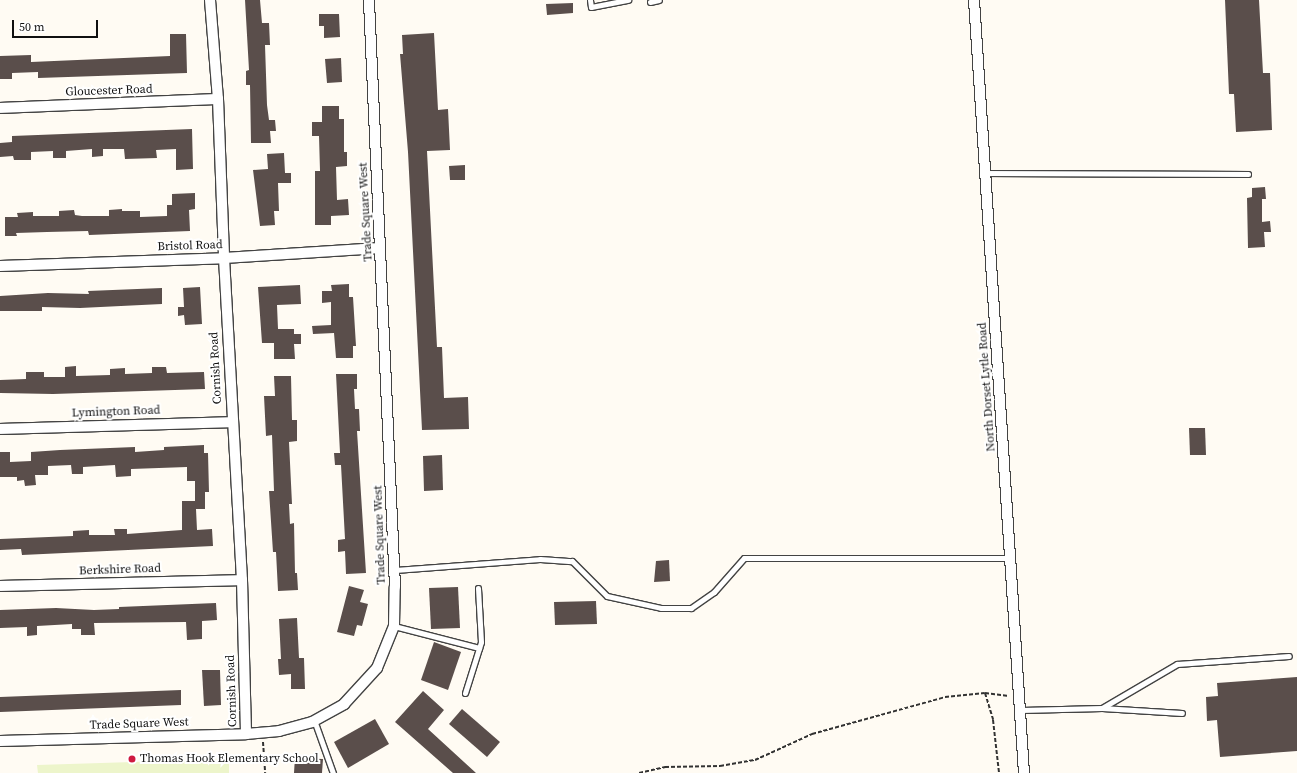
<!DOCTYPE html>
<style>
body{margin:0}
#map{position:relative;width:1297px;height:773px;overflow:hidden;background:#fffbf3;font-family:"Source Serif 4",serif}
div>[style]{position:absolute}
.pitch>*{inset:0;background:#edf5cb}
.building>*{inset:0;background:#5a4e4b}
.path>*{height:2px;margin-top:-1px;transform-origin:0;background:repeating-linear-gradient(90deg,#323232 0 4px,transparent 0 6px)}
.roads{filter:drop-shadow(1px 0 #434343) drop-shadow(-1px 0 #434343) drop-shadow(0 1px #434343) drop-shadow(0 -1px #434343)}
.lane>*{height:5px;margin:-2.5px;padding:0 2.5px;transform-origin:2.5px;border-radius:2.5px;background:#fff}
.street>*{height:10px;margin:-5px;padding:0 5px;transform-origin:5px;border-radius:5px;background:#fff}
.dots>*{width:11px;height:11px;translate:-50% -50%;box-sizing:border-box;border:2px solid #fff;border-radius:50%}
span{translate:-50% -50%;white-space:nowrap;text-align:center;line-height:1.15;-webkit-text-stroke:4px #fff;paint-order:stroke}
.street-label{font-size:12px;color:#101010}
.poi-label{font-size:12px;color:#101010}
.left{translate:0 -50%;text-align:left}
.scale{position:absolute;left:12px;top:20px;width:86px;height:18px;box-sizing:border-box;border:2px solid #101010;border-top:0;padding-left:5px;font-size:12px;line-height:14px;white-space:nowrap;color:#101010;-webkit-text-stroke:3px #fff;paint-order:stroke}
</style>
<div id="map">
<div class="pitch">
<i style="clip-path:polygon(229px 759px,229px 773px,38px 773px,37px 765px)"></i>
</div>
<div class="building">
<i style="clip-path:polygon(245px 0,260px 0,262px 23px,269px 23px,270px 45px,265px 45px,267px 105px,269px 120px,275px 120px,276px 131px,270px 131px,271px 143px,251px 143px,250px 85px,246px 85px,246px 71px,249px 70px)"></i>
<i style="clip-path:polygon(1225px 0,1259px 0,1263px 73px,1270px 73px,1272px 130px,1236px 132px,1234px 94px,1229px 94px)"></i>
<i style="clip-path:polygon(573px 3px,573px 13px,547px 15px,546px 4px)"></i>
<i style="clip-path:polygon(319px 14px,339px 14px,340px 37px,324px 38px,324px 26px,319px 26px)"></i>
<i style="clip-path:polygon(434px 33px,438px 110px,448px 109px,450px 150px,427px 151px,437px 347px,442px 347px,444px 398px,468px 397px,469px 429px,422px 430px,408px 152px,400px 54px,403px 54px,402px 35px)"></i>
<i style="clip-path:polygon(170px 34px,186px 34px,187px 73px,38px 78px,38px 72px,12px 73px,12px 79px,0 79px,0 56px,31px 55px,31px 62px,170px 56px)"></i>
<i style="clip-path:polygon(341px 58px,342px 82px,327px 83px,325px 59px)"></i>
<i style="clip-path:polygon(322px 106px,339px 106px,339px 119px,344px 119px,344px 152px,347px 152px,347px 166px,336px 167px,337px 200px,348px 199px,349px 215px,331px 216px,331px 225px,315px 225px,315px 171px,320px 171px,319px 136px,312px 136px,312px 122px,322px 122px)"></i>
<i style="clip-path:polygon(192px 129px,193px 169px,176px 170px,176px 149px,156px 150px,157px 158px,125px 159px,124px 149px,103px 149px,103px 156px,92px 157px,92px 149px,66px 151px,66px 158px,53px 158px,53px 151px,31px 152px,31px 160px,14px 160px,13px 156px,0 157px,0 143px,12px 142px,12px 136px)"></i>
<i style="clip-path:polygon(284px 153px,285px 173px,291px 173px,291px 183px,278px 183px,279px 211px,274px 211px,275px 225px,260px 226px,253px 170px,268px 169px,267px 154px)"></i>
<i style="clip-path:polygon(465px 165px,465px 180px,450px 180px,449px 166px)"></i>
<i style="clip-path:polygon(1265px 187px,1266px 199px,1262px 199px,1262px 222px,1270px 221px,1271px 232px,1264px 232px,1265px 247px,1248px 248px,1247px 198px,1252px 197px,1252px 188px)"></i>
<i style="clip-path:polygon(195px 193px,195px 209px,189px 210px,190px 231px,89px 235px,88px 231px,47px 232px,16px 233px,17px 236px,5px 236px,5px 217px,18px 217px,17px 213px,33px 212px,33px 216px,59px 216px,59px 211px,74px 210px,75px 215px,82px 216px,109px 216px,109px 210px,122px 209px,122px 211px,140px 211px,140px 217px,167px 216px,167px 205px,172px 205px,172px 194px)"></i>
<i style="clip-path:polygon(349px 284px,349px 297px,353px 297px,356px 346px,353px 346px,353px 358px,336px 358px,334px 333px,313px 334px,312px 326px,331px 325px,331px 302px,322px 303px,322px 291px,332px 291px,331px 285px)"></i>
<i style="clip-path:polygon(300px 285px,301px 304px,277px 305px,278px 329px,294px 329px,294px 334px,301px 334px,301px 344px,294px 344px,295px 359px,274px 359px,274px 343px,262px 343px,258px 287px)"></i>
<i style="clip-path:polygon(200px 287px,202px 324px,185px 325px,184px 315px,178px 316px,178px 307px,184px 307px,183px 288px)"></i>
<i style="clip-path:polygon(162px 288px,162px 304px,80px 308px,42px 307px,42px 311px,0 311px,0 296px,48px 293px,89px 294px,88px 291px)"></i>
<i style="clip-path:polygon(76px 366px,76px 376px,110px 375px,110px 369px,125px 368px,125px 374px,152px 373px,152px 367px,166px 367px,167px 373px,204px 372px,205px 389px,53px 394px,0 393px,0 380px,26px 379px,26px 372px,44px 372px,44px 377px,65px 377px,65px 367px)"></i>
<i style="clip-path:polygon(336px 374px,357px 374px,357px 389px,354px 389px,355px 409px,359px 409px,360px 431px,357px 431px,366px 573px,346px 574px,345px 551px,338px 552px,338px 540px,345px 539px,341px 465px,335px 465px,334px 453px,340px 453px)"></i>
<i style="clip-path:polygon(274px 376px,291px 376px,292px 420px,297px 420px,297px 441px,289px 442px,292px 504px,289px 504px,290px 524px,294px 523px,295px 573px,297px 573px,298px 590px,278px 591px,276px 552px,273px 552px,269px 491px,274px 491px,272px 435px,266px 436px,264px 396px,275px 396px)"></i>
<i style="clip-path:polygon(1189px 428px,1205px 428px,1206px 455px,1190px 455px)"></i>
<i style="clip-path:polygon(204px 445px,204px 453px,208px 453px,209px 492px,205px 492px,205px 509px,196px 509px,197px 530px,212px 529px,213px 546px,22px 555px,21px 549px,0 550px,0 539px,73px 536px,73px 531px,89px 530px,89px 535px,115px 535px,114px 529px,127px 529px,127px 534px,182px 530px,182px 501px,195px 501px,195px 481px,187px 481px,187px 467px,131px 469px,131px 476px,116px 477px,115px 465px,83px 467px,83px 474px,72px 474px,71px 465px,48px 466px,48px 475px,35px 475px,36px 485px,25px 486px,24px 480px,17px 481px,17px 477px,0 477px,0 452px,10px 452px,10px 462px,31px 461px,31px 452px,60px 450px,135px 447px,135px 452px,164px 450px,164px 447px)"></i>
<i style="clip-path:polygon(442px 455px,443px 490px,424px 491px,423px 456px)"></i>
<i style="clip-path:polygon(669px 560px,670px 581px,654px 582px,656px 561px)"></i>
<i style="clip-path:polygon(349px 586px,364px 590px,360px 602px,368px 604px,362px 626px,357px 625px,354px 636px,337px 632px)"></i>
<i style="clip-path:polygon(458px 587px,460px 628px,431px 629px,429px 588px)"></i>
<i style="clip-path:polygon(596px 601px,597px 624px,555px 625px,554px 602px)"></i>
<i style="clip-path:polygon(216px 603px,217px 620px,202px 621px,202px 639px,187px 640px,186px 622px,94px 623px,95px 635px,81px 635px,81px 629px,72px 629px,72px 624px,37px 626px,37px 635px,27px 636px,27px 627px,0 628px,0 610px,56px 608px,94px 610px,119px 609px,119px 607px)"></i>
<i style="clip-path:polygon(297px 618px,299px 658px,304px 658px,305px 689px,291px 689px,291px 674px,279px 675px,278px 659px,281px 659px,279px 619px)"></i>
<i style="clip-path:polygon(434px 642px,461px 652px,448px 690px,421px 680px)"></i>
<i style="clip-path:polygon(202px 670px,220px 670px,221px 705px,204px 706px)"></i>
<i style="clip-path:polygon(1297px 677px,1297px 751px,1220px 757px,1217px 720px,1207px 721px,1206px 697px,1218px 696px,1217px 683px)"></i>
<i style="clip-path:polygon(181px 690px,181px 705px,0 712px,0 697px)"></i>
<i style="clip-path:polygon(423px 691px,444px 710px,428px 729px,476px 773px,453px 773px,395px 722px)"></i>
<i style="clip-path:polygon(462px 709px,500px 742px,487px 757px,449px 724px)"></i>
<i style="clip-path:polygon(375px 719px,389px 744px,348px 768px,334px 742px)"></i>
<i style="clip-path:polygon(295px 758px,323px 759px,322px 773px,294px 773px)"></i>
</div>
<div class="path">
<i style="left:985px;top:693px;width:28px;rotate:73deg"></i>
<i style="left:993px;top:720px;width:53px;rotate:83.5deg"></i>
<i style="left:263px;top:742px;width:31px;rotate:86deg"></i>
<i style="left:639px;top:773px;width:27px;rotate:-13deg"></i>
<i style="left:665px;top:767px;width:55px;rotate:-1deg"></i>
<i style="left:720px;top:766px;width:36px;rotate:-10deg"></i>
<i style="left:755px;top:760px;width:63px;rotate:-24.5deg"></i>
<i style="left:812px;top:734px;width:138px;rotate:-15.5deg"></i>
<i style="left:945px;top:697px;width:40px;rotate:-5.7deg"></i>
<i style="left:985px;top:693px;width:24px;rotate:7deg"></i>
</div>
<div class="roads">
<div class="lane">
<i style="left:590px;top:0;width:7px;rotate:82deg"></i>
<i style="left:591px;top:7px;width:38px;rotate:-11deg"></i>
<i style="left:650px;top:2px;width:9px;rotate:-13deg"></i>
<i style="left:986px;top:173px;width:262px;rotate:0.2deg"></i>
<i style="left:395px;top:570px;width:145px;rotate:-4.3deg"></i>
<i style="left:540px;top:559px;width:32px;rotate:4deg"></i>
<i style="left:572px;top:561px;width:49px;rotate:45deg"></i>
<i style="left:607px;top:596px;width:55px;rotate:12.5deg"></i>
<i style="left:661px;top:608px;width:30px"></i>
<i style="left:691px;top:608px;width:28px;rotate:-35deg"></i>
<i style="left:714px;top:592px;width:45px;rotate:-48.6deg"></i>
<i style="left:744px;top:558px;width:267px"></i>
<i style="left:394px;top:626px;width:88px;rotate:14.5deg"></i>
<i style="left:465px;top:693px;width:53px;rotate:-72.6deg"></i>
<i style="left:481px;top:642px;width:54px;rotate:-93.2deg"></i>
<i style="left:1102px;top:708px;width:87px;rotate:-30.4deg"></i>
<i style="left:1177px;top:664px;width:112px;rotate:-4.1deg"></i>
<i style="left:1021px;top:710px;width:81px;rotate:-1.4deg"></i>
<i style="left:1102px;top:708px;width:80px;rotate:3.6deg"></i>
<i style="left:314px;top:720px;width:56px;rotate:70.3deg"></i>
</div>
<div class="street">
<i style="left:210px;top:0;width:99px;rotate:85.4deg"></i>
<i style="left:218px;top:99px;width:159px;rotate:87.8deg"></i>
<i style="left:224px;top:258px;width:323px;rotate:86.8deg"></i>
<i style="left:242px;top:580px;width:154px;rotate:88.5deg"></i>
<i style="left:974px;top:0;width:775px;rotate:86.3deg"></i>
<i style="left:0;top:108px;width:218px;rotate:-2.4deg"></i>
<i style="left:0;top:266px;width:224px;rotate:-2deg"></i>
<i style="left:224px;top:258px;width:156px;rotate:-3.7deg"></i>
<i style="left:0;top:429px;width:232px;rotate:-1.7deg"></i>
<i style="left:0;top:586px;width:242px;rotate:-1.4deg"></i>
<i style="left:0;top:741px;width:246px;rotate:-1.6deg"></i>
<i style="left:246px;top:734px;width:33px;rotate:-5deg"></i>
<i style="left:279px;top:731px;width:34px;rotate:-15deg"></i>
<i style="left:312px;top:722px;width:37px;rotate:-29deg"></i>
<i style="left:344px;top:704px;width:49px;rotate:-47.5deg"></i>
<i style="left:377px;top:668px;width:45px;rotate:-68deg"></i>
<i style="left:394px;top:626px;width:39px;rotate:-89deg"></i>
<i style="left:395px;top:587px;width:588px;rotate:-92.54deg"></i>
</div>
</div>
<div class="dots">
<i style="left:132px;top:759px;background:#cf193f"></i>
</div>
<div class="street-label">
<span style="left:109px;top:91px;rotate:-2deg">Gloucester Road</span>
<span style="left:366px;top:212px;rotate:-93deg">Trade Square West</span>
<span style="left:190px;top:246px;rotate:-2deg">Bristol Road</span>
<span style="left:216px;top:368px;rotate:-93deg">Cornish Road</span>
<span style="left:987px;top:387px;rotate:-94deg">North Dorset Lytle Road</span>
<span style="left:116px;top:412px;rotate:-2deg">Lymington Road</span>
<span style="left:380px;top:535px;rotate:-92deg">Trade Square West</span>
<span style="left:120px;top:570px;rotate:-2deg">Berkshire Road</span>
<span style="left:232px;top:691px;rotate:-92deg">Cornish Road</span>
<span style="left:139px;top:724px;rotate:-2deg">Trade Square West</span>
</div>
<div class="poi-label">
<span class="left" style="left:140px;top:759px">Thomas Hook Elementary School</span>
</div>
<div class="scale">50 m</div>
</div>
